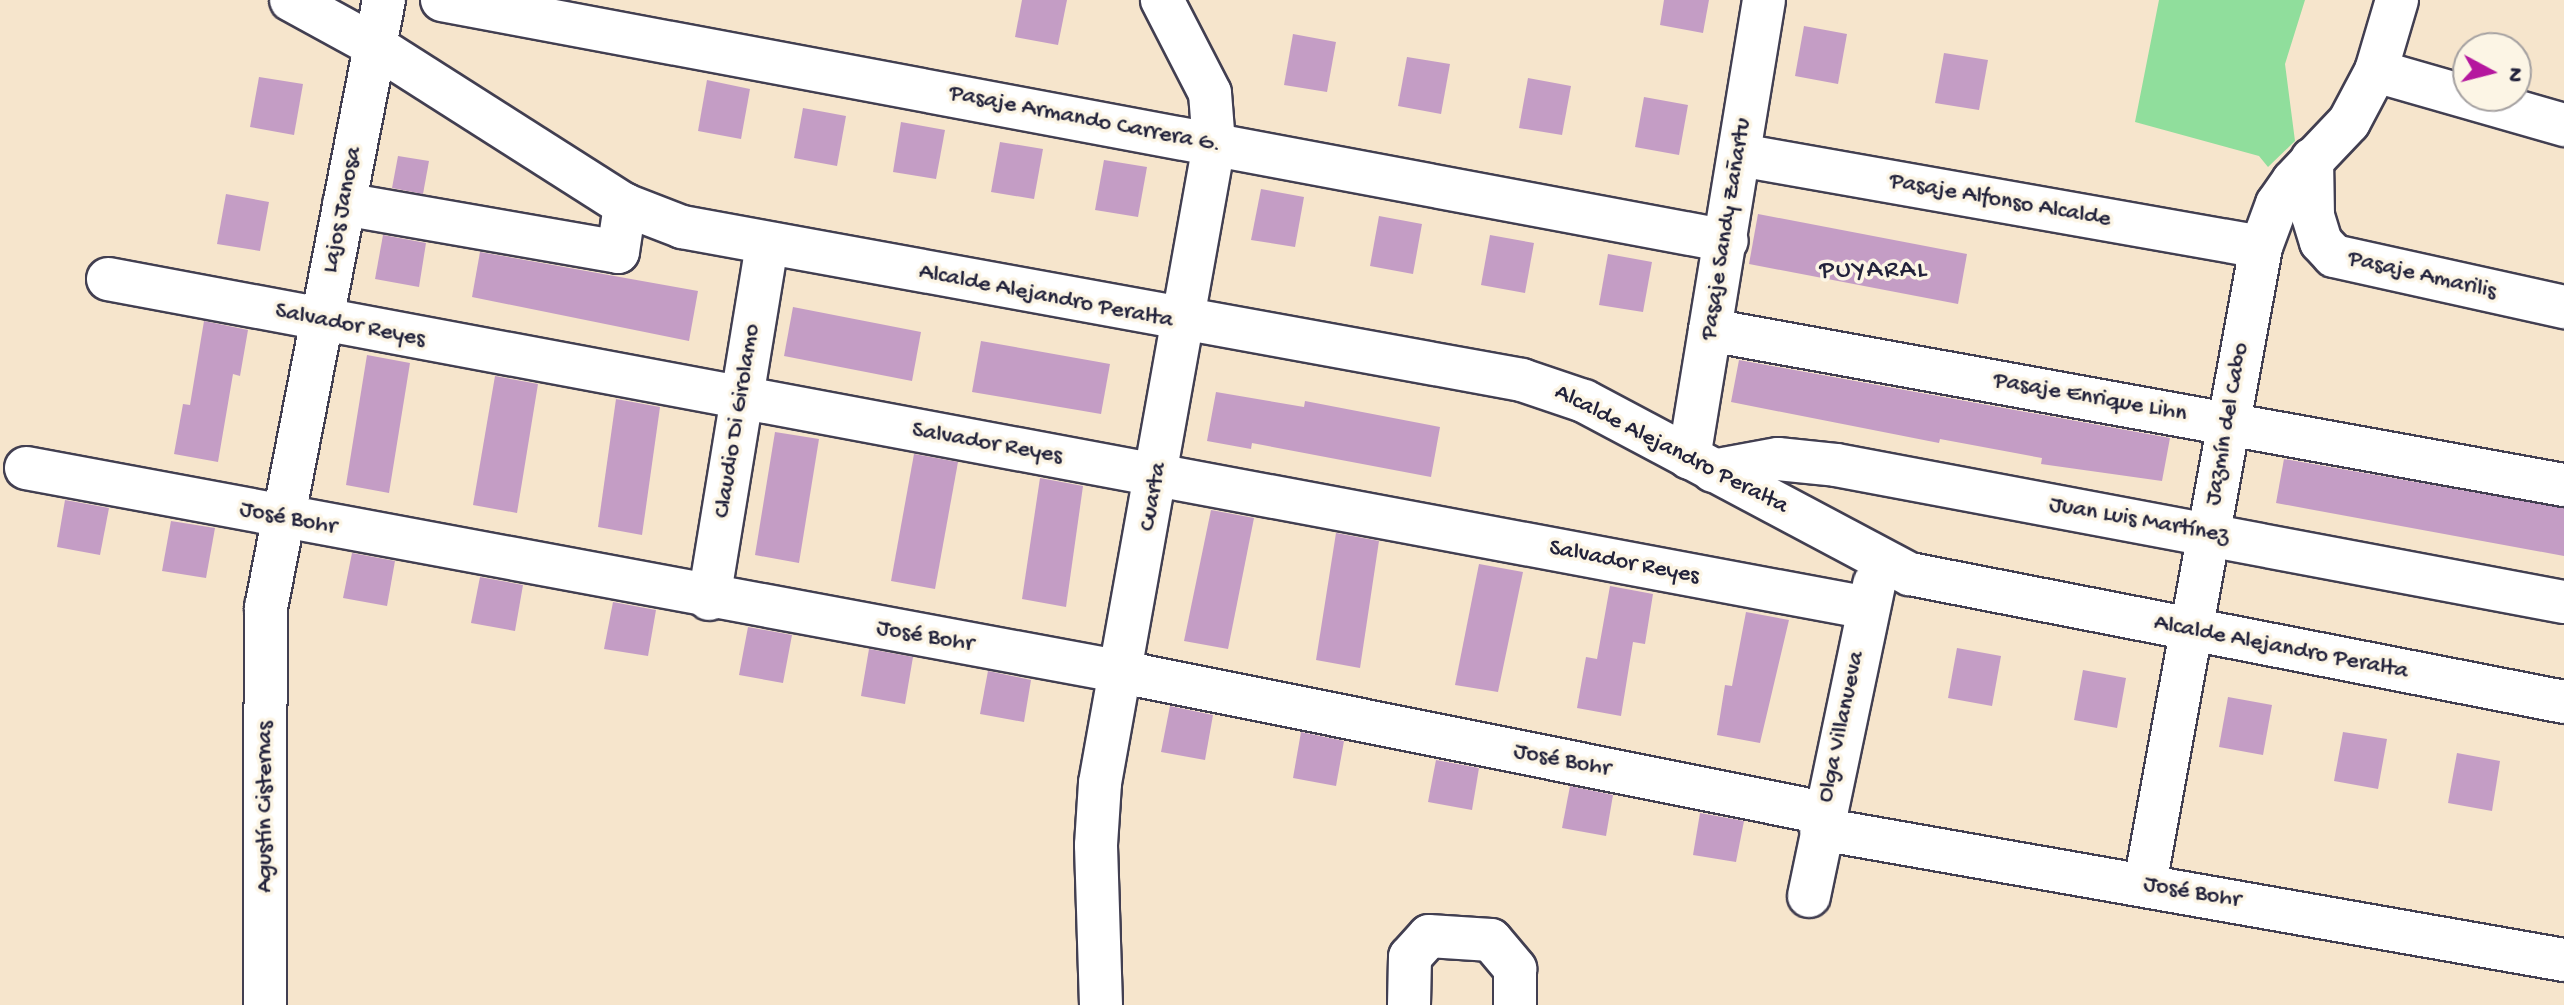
<!DOCTYPE html>
<meta charset="utf-8">
<style>
body{margin:0}
#map{position:relative;width:2564px;height:1005px;overflow:hidden;background:#f6e5cc;font-family:"Gochi Hand",sans-serif}
div>[style]{position:absolute}
.green>*{inset:0;background:#90de9c}
.building>*{inset:0;background:#c49dc5}
.roads{filter:drop-shadow(2px 0 #423f51) drop-shadow(-2px 0 #423f51) drop-shadow(0 2px #423f51) drop-shadow(0 -2px #423f51)}
.minor>*{height:42px;margin:-21px;padding:0 21px;transform-origin:21px;border-radius:21px;background:#fff}
span{translate:-50% -50%;white-space:nowrap;text-align:center;line-height:1.15;-webkit-text-stroke:7px #fcf5e5;paint-order:stroke}
.street-label{font-size:24px;color:#22223b}
.neighbourhood-label{font-size:26px;color:#22223b;letter-spacing:2px}
.north{position:absolute;left:2452px;top:32px;width:80px;height:80px;box-sizing:border-box;background:#fcf5e5;border:2px solid #a5a1a1;border-radius:50%;rotate:97deg;font-size:22px;font-weight:700;line-height:32px;text-align:center;color:#22223b}
.north::after{content:'';display:block;margin:auto;width:28px;height:36px;background:#b5179e;clip-path:polygon(50% 0,100% 100%,50% 72%,0 100%)}
</style>
<div id="map">
<div class="green">
<i style="clip-path:polygon(2159px 0,2305px 0,2285px 64px,2295px 141px,2268px 167px,2259px 156px,2135px 122px)"></i>
</div>
<div class="building">
<i style="clip-path:polygon(1022px 0,1067px 0,1058px 45px,1015px 37px)"></i>
<i style="clip-path:polygon(1664px 0,1709px 0,1703px 33px,1660px 25px)"></i>
<i style="clip-path:polygon(1804px 26px,1847px 34px,1838px 84px,1795px 76px)"></i>
<i style="clip-path:polygon(1293px 34px,1336px 42px,1327px 92px,1284px 85px)"></i>
<i style="clip-path:polygon(1944px 53px,1988px 60px,1979px 110px,1935px 103px)"></i>
<i style="clip-path:polygon(1407px 57px,1450px 64px,1441px 114px,1398px 106px)"></i>
<i style="clip-path:polygon(259px 77px,303px 84px,294px 135px,250px 127px)"></i>
<i style="clip-path:polygon(1528px 78px,1571px 86px,1562px 135px,1519px 128px)"></i>
<i style="clip-path:polygon(707px 80px,750px 89px,741px 139px,698px 131px)"></i>
<i style="clip-path:polygon(1644px 97px,1688px 105px,1679px 155px,1635px 147px)"></i>
<i style="clip-path:polygon(803px 108px,846px 116px,837px 166px,794px 158px)"></i>
<i style="clip-path:polygon(901px 122px,945px 130px,936px 179px,893px 172px)"></i>
<i style="clip-path:polygon(1000px 142px,1043px 149px,1034px 199px,991px 192px)"></i>
<i style="clip-path:polygon(398px 156px,429px 161px,423px 194px,392px 188px)"></i>
<i style="clip-path:polygon(1104px 160px,1147px 167px,1138px 217px,1095px 210px)"></i>
<i style="clip-path:polygon(1261px 189px,1304px 197px,1295px 247px,1251px 240px)"></i>
<i style="clip-path:polygon(226px 194px,269px 202px,260px 251px,217px 244px)"></i>
<i style="clip-path:polygon(1758px 214px,1967px 254px,1958px 304px,1749px 264px)"></i>
<i style="clip-path:polygon(1379px 216px,1422px 224px,1413px 274px,1370px 266px)"></i>
<i style="clip-path:polygon(383px 235px,426px 243px,419px 287px,375px 279px)"></i>
<i style="clip-path:polygon(1490px 235px,1534px 243px,1525px 293px,1481px 285px)"></i>
<i style="clip-path:polygon(480px 252px,698px 291px,689px 341px,472px 297px)"></i>
<i style="clip-path:polygon(1608px 254px,1652px 262px,1643px 312px,1599px 305px)"></i>
<i style="clip-path:polygon(793px 307px,921px 332px,912px 381px,784px 356px)"></i>
<i style="clip-path:polygon(204px 321px,248px 330px,240px 376px,233px 374px,218px 462px,174px 454px,183px 404px,190px 405px)"></i>
<i style="clip-path:polygon(981px 341px,1110px 364px,1101px 414px,972px 392px)"></i>
<i style="clip-path:polygon(367px 355px,410px 363px,389px 493px,346px 485px)"></i>
<i style="clip-path:polygon(1739px 360px,2170px 438px,2162px 481px,2041px 464px,2042px 458px,1940px 439px,1939px 443px,1731px 402px)"></i>
<i style="clip-path:polygon(495px 376px,538px 384px,517px 513px,473px 505px)"></i>
<i style="clip-path:polygon(1216px 392px,1304px 407px,1305px 401px,1440px 427px,1431px 477px,1252px 443px,1251px 449px,1207px 441px)"></i>
<i style="clip-path:polygon(616px 399px,660px 407px,642px 535px,598px 527px)"></i>
<i style="clip-path:polygon(775px 432px,819px 439px,799px 563px,755px 555px)"></i>
<i style="clip-path:polygon(914px 454px,958px 462px,935px 589px,891px 581px)"></i>
<i style="clip-path:polygon(2284px 459px,2564px 508px,2564px 556px,2276px 503px)"></i>
<i style="clip-path:polygon(1040px 478px,1083px 486px,1066px 607px,1022px 599px)"></i>
<i style="clip-path:polygon(65px 500px,109px 508px,100px 555px,57px 547px)"></i>
<i style="clip-path:polygon(1211px 510px,1254px 518px,1228px 649px,1184px 641px)"></i>
<i style="clip-path:polygon(171px 521px,215px 528px,206px 578px,162px 571px)"></i>
<i style="clip-path:polygon(1336px 533px,1379px 541px,1360px 668px,1316px 660px)"></i>
<i style="clip-path:polygon(352px 553px,395px 561px,387px 606px,343px 598px)"></i>
<i style="clip-path:polygon(1479px 564px,1523px 572px,1498px 692px,1455px 685px)"></i>
<i style="clip-path:polygon(480px 577px,523px 585px,515px 631px,471px 623px)"></i>
<i style="clip-path:polygon(1610px 586px,1653px 594px,1645px 644px,1633px 642px,1621px 716px,1577px 708px,1586px 657px,1597px 659px)"></i>
<i style="clip-path:polygon(613px 602px,656px 610px,648px 656px,604px 649px)"></i>
<i style="clip-path:polygon(1746px 612px,1789px 620px,1760px 743px,1717px 735px,1725px 685px,1732px 686px)"></i>
<i style="clip-path:polygon(748px 627px,792px 635px,783px 683px,739px 675px)"></i>
<i style="clip-path:polygon(1957px 648px,2001px 656px,1992px 706px,1948px 698px)"></i>
<i style="clip-path:polygon(869px 649px,913px 657px,905px 704px,861px 696px)"></i>
<i style="clip-path:polygon(2083px 670px,2126px 678px,2117px 728px,2074px 720px)"></i>
<i style="clip-path:polygon(988px 671px,1031px 680px,1024px 722px,980px 714px)"></i>
<i style="clip-path:polygon(2228px 697px,2272px 705px,2263px 755px,2219px 747px)"></i>
<i style="clip-path:polygon(1170px 706px,1213px 715px,1205px 760px,1161px 752px)"></i>
<i style="clip-path:polygon(1301px 732px,1344px 741px,1336px 786px,1293px 778px)"></i>
<i style="clip-path:polygon(2343px 732px,2387px 739px,2378px 789px,2334px 781px)"></i>
<i style="clip-path:polygon(2457px 753px,2500px 761px,2492px 811px,2448px 803px)"></i>
<i style="clip-path:polygon(1436px 760px,1479px 768px,1472px 810px,1428px 802px)"></i>
<i style="clip-path:polygon(1570px 786px,1613px 795px,1606px 836px,1562px 828px)"></i>
<i style="clip-path:polygon(1700px 813px,1744px 821px,1736px 862px,1693px 855px)"></i>
</div>
<div class="roads">
<div class="minor">
<i style="left:291px;top:0;width:96px;rotate:28.7deg"></i>
<i style="left:375px;top:46px;width:296px;rotate:32.5deg"></i>
<i style="left:625px;top:205px;width:61px;rotate:21.1deg"></i>
<i style="left:682px;top:227px;width:854px;rotate:10.32deg"></i>
<i style="left:1522px;top:380px;width:65px;rotate:18.7deg"></i>
<i style="left:1584px;top:401px;width:369px;rotate:28deg"></i>
<i style="left:1910px;top:574px;width:666px;rotate:11.07deg"></i>
<i style="left:442px;top:0;width:1307px;rotate:10.62deg"></i>
<i style="left:2376px;top:71px;width:196px;rotate:16deg"></i>
<i style="left:1740px;top:155px;width:529px;rotate:10.01deg"></i>
<i style="left:2312px;top:159px;width:57px;rotate:89deg"></i>
<i style="left:2313px;top:216px;width:27px;rotate:73deg"></i>
<i style="left:2321px;top:242px;width:19px;rotate:47deg"></i>
<i style="left:2334px;top:256px;width:236px;rotate:12.5deg"></i>
<i style="left:344px;top:204px;width:278px;rotate:9.9deg"></i>
<i style="left:618px;top:252px;width:48px;rotate:-81.5deg"></i>
<i style="left:108px;top:279px;width:1790px;rotate:10.59deg"></i>
<i style="left:1710px;top:330px;width:868px;rotate:10.29deg"></i>
<i style="left:1689px;top:458px;width:464px;rotate:-80.7deg"></i>
<i style="left:26px;top:468px;width:1115px;rotate:10.54deg"></i>
<i style="left:1122px;top:672px;width:716px;rotate:11.36deg"></i>
<i style="left:1713px;top:471px;width:66px;rotate:-10.5deg"></i>
<i style="left:1778px;top:459px;width:58px;rotate:5.9deg"></i>
<i style="left:1836px;top:465px;width:741px;rotate:10.66deg"></i>
<i style="left:709px;top:599px;width:360px;rotate:-80.7deg"></i>
<i style="left:1821px;top:829px;width:754px;rotate:10deg"></i>
<i style="left:2145px;top:884px;width:647px;rotate:-79.68deg"></i>
<i style="left:2261px;top:247px;width:46px;rotate:-69.6deg"></i>
<i style="left:2277px;top:204px;width:28px;rotate:-55deg"></i>
<i style="left:2293px;top:181px;width:81px;rotate:-46.5deg"></i>
<i style="left:2349px;top:122px;width:58px;rotate:-62.1deg"></i>
<i style="left:2376px;top:71px;width:74px;rotate:-73.5deg"></i>
<i style="left:1809px;top:896px;width:319px;rotate:-78.2deg"></i>
<i style="left:265px;top:1005px;width:397px;rotate:-89.9deg"></i>
<i style="left:266px;top:608px;width:619px;rotate:-79.02deg"></i>
<i style="left:1101px;top:1005px;width:160px;rotate:-91.8deg"></i>
<i style="left:1096px;top:845px;width:62px;rotate:-86.3deg"></i>
<i style="left:1100px;top:783px;width:649px;rotate:-79.88deg"></i>
<i style="left:1214px;top:144px;width:51px;rotate:-94.5deg"></i>
<i style="left:1210px;top:93px;width:105px;rotate:-117.3deg"></i>
<i style="left:1409px;top:1005px;width:48px;rotate:-88.8deg"></i>
<i style="left:1410px;top:957px;width:28px;rotate:-48deg"></i>
<i style="left:1429px;top:936px;width:62px;rotate:3.7deg"></i>
<i style="left:1491px;top:940px;width:38px;rotate:50deg"></i>
<i style="left:1515px;top:969px;width:36px;rotate:90deg"></i>
</div>
</div>
<div class="street-label">
<span style="left:1085px;top:120px;rotate:11deg">Pasaje Armando Carrera G.</span>
<span style="left:2000px;top:201px;rotate:10deg">Pasaje Alfonso Alcalde</span>
<span style="left:343px;top:210px;rotate:-79deg">Lajos Janosa</span>
<span style="left:1727px;top:229px;rotate:-81deg">Pasaje Sandy Zañartu</span>
<span style="left:2422px;top:276px;rotate:13deg">Pasaje Amarilis</span>
<span style="left:1046px;top:297px;rotate:11deg">Alcalde Alejandro Peralta</span>
<span style="left:350px;top:326px;rotate:11deg">Salvador Reyes</span>
<span style="left:2090px;top:398px;rotate:10deg">Pasaje Enrique Lihn</span>
<span style="left:738px;top:421px;rotate:-81deg">Claudio Di Girolamo</span>
<span style="left:2228px;top:424px;rotate:-80deg">Jazmín del Cabo</span>
<span style="left:987px;top:444px;rotate:10deg">Salvador Reyes</span>
<span style="left:1671px;top:450px;rotate:27deg">Alcalde Alejandro Peralta</span>
<span style="left:1154px;top:497px;rotate:-80deg">Cuarta</span>
<span style="left:288px;top:519px;rotate:11deg">José Bohr</span>
<span style="left:2139px;top:521px;rotate:10deg">Juan Luis Martínez</span>
<span style="left:1624px;top:563px;rotate:11deg">Salvador Reyes</span>
<span style="left:925px;top:637px;rotate:10deg">José Bohr</span>
<span style="left:2281px;top:648px;rotate:11deg">Alcalde Alejandro Peralta</span>
<span style="left:1842px;top:727px;rotate:-78deg">Olga Villanueva</span>
<span style="left:1562px;top:761px;rotate:11deg">José Bohr</span>
<span style="left:266px;top:807px;rotate:-90deg">Agustín Cisternas</span>
<span style="left:2192px;top:893px;rotate:10deg">José Bohr</span>
</div>
<div class="neighbourhood-label">
<span style="left:1874px;top:272px">PUYARAL</span>
</div>
<div class="north">N</div>
</div>
